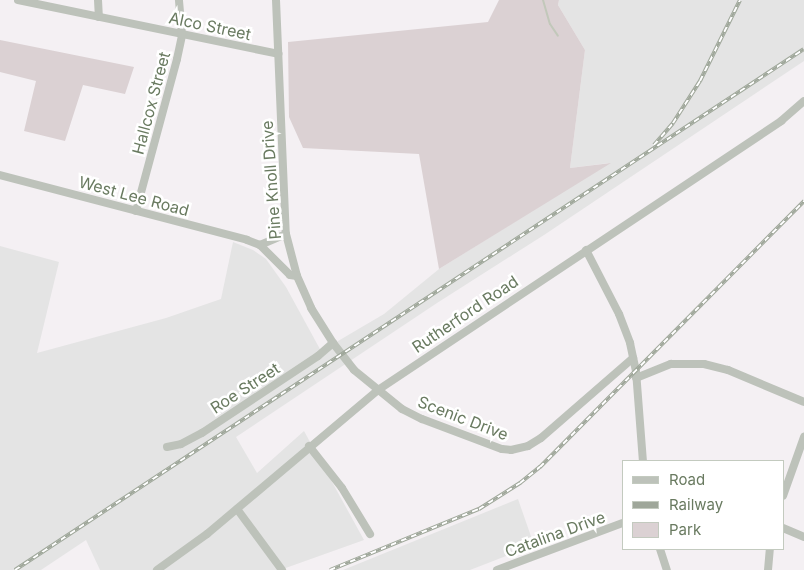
<!DOCTYPE html>
<style>
body{margin:0}
#map{position:relative;width:804px;height:570px;overflow:hidden;background:#f4f0f3;font-family:Inter,sans-serif}
div>[style]{position:absolute}
.built>*{inset:0;background:#e4e4e4}
.green>*{inset:0;background:#dbd1d3}
.stream>*{height:2px;margin:-1px;padding:0 1px;transform-origin:1px;border-radius:1px;background:#c2c8ba}
.minor>*{height:8px;margin:-4px;padding:0 4px;transform-origin:4px;border-radius:4px;background:#bdc2ba}
.rail>*{height:4px;margin-top:-2px;transform-origin:0;background:repeating-linear-gradient(90deg,#fff 0 5.5px,#9fa79a 0 11px);box-sizing:border-box;border-block:1px solid #9fa79a}
span{translate:-50% -50%;white-space:nowrap;text-align:center;line-height:1.15;-webkit-text-stroke:5px #fff;paint-order:stroke}
.street-label{font-size:16px;color:#697a60}
.legend{position:absolute;left:622px;top:460px;width:162px;height:90px;box-sizing:border-box;background:#fff;border:1px solid #c3cabf;margin:0;padding:6px 9px;list-style:none;font-size:15px;color:#697a60}
.legend li{display:flex;align-items:center;gap:10px;height:25px}
.legend b{width:25px;border:1px solid #c3cabf}
</style>
<div id="map">
<div class="built">
<i style="clip-path:polygon(559px 0,804px 0,804px 61px,544px 235px,437px 303px,236px 437px,257px 473px,304px 431px,364px 540px,280px 570px,100px 570px,86px 540px,41px 570px,0 570px,0 246px,59px 262px,37px 353px,166px 318px,221px 299px,233px 242px,253px 250px,266px 259px,286px 287px,321px 351px,384px 314px,439px 269px,609px 163px,570px 168px,585px 50px,558px 5px)"></i>
<i style="clip-path:polygon(518px 499px,534px 545px,470px 570px,343px 570px)"></i>
</div>
<div class="green">
<i style="clip-path:polygon(499px 0,559px 0,558px 5px,585px 50px,570px 168px,611px 163px,439px 269px,419px 154px,303px 148px,289px 117px,288px 42px,488px 22px)"></i>
<i style="clip-path:polygon(0 40px,134px 67px,125px 94px,83px 85px,65px 141px,24px 131px,36px 81px,0 72px)"></i>
</div>
<div class="stream">
<i style="left:543px;top:0;width:25px;rotate:74deg"></i>
<i style="left:550px;top:24px;width:14px;rotate:56deg"></i>
</div>
<div class="minor">
<i style="left:18px;top:0;width:266px;rotate:11.7deg"></i>
<i style="left:98px;top:0;width:17px;rotate:87deg"></i>
<i style="left:276px;top:0;width:234px;rotate:87.6deg"></i>
<i style="left:286px;top:234px;width:43px;rotate:75.3deg"></i>
<i style="left:297px;top:276px;width:35px;rotate:66deg"></i>
<i style="left:311px;top:308px;width:41px;rotate:57.8deg"></i>
<i style="left:333px;top:343px;width:34px;rotate:52deg"></i>
<i style="left:354px;top:370px;width:62px;rotate:39.1deg"></i>
<i style="left:402px;top:409px;width:22px;rotate:27deg"></i>
<i style="left:422px;top:419px;width:85px;rotate:20.6deg"></i>
<i style="left:502px;top:449px;width:9px;rotate:6deg"></i>
<i style="left:511px;top:450px;width:17px;rotate:-13deg"></i>
<i style="left:528px;top:446px;width:15px;rotate:-32deg"></i>
<i style="left:541px;top:438px;width:122px;rotate:-41deg"></i>
<i style="left:0;top:175px;width:255px;rotate:14.7deg"></i>
<i style="left:247px;top:240px;width:14px;rotate:21deg"></i>
<i style="left:260px;top:245px;width:42px;rotate:45deg"></i>
<i style="left:290px;top:275px;width:7px;rotate:8deg"></i>
<i style="left:136px;top:211px;width:157px;rotate:-74.9deg"></i>
<i style="left:177px;top:59px;width:25px;rotate:-78deg"></i>
<i style="left:182px;top:35px;width:35px;rotate:-95deg"></i>
<i style="left:260px;top:245px;width:28px;rotate:-23deg"></i>
<i style="left:586px;top:250px;width:72px;rotate:62.7deg"></i>
<i style="left:619px;top:314px;width:31px;rotate:69deg"></i>
<i style="left:630px;top:343px;width:29px;rotate:78deg"></i>
<i style="left:636px;top:371px;width:90px;rotate:85.6deg"></i>
<i style="left:636px;top:378px;width:38px;rotate:-22deg"></i>
<i style="left:671px;top:364px;width:33px"></i>
<i style="left:704px;top:364px;width:25px;rotate:14deg"></i>
<i style="left:728px;top:370px;width:82px;rotate:22.8deg"></i>
<i style="left:309px;top:446px;width:53px;rotate:51.8deg"></i>
<i style="left:342px;top:488px;width:54px;rotate:58.7deg"></i>
<i style="left:167px;top:447px;width:14px;rotate:-12deg"></i>
<i style="left:181px;top:444px;width:24px;rotate:-28deg"></i>
<i style="left:202px;top:433px;width:139px;rotate:-33.6deg"></i>
<i style="left:318px;top:356px;width:20px;rotate:-41deg"></i>
<i style="left:783px;top:496px;width:63px;rotate:-70.4deg"></i>
<i style="left:237px;top:509px;width:76px;rotate:53.6deg"></i>
<i style="left:783px;top:528px;width:23px;rotate:23deg"></i>
<i style="left:660px;top:549px;width:22px;rotate:72deg"></i>
<i style="left:157px;top:570px;width:62px;rotate:-35.8deg"></i>
<i style="left:207px;top:534px;width:224px;rotate:-40.1deg"></i>
<i style="left:378px;top:390px;width:485px;rotate:-33.7deg"></i>
<i style="left:781px;top:121px;width:30px;rotate:-41deg"></i>
<i style="left:497px;top:570px;width:134px;rotate:-20.5deg"></i>
<i style="left:768px;top:570px;width:21px;rotate:-85deg"></i>
</div>
<div class="rail">
<i style="left:654px;top:145px;width:29px;rotate:-49deg"></i>
<i style="left:673px;top:123px;width:50px;rotate:-57.3deg"></i>
<i style="left:700px;top:81px;width:90px;rotate:-63.7deg"></i>
<i style="left:15px;top:570px;width:945px;rotate:-33.44deg"></i>
<i style="left:330px;top:570px;width:161px;rotate:-22.3deg"></i>
<i style="left:479px;top:509px;width:49px;rotate:-32.4deg"></i>
<i style="left:520px;top:483px;width:26px;rotate:-39deg"></i>
<i style="left:540px;top:467px;width:375px;rotate:-45.2deg"></i>
</div>
<div class="street-label">
<span style="left:210px;top:26px;rotate:12deg">Alco Street</span>
<span style="left:151px;top:103px;rotate:-75deg">Hallcox Street</span>
<span style="left:271px;top:180px;rotate:-94deg">Pine Knoll Drive</span>
<span style="left:134px;top:196px;rotate:15deg">West Lee Road</span>
<span style="left:465px;top:314px;rotate:-34deg">Rutherford Road</span>
<span style="left:245px;top:388px;rotate:-33deg">Roe Street</span>
<span style="left:463px;top:418px;rotate:21deg">Scenic Drive</span>
<span style="left:555px;top:534px;rotate:-20deg">Catalina Drive</span>
</div>
<ul class="legend">
<li><b style="height:6px;background:#bdc2ba"></b>Road</li>
<li><b style="height:6px;background:#9fa79a"></b>Railway</li>
<li><b style="height:14px;background:#dbd1d3"></b>Park</li>
</ul>
</div>
